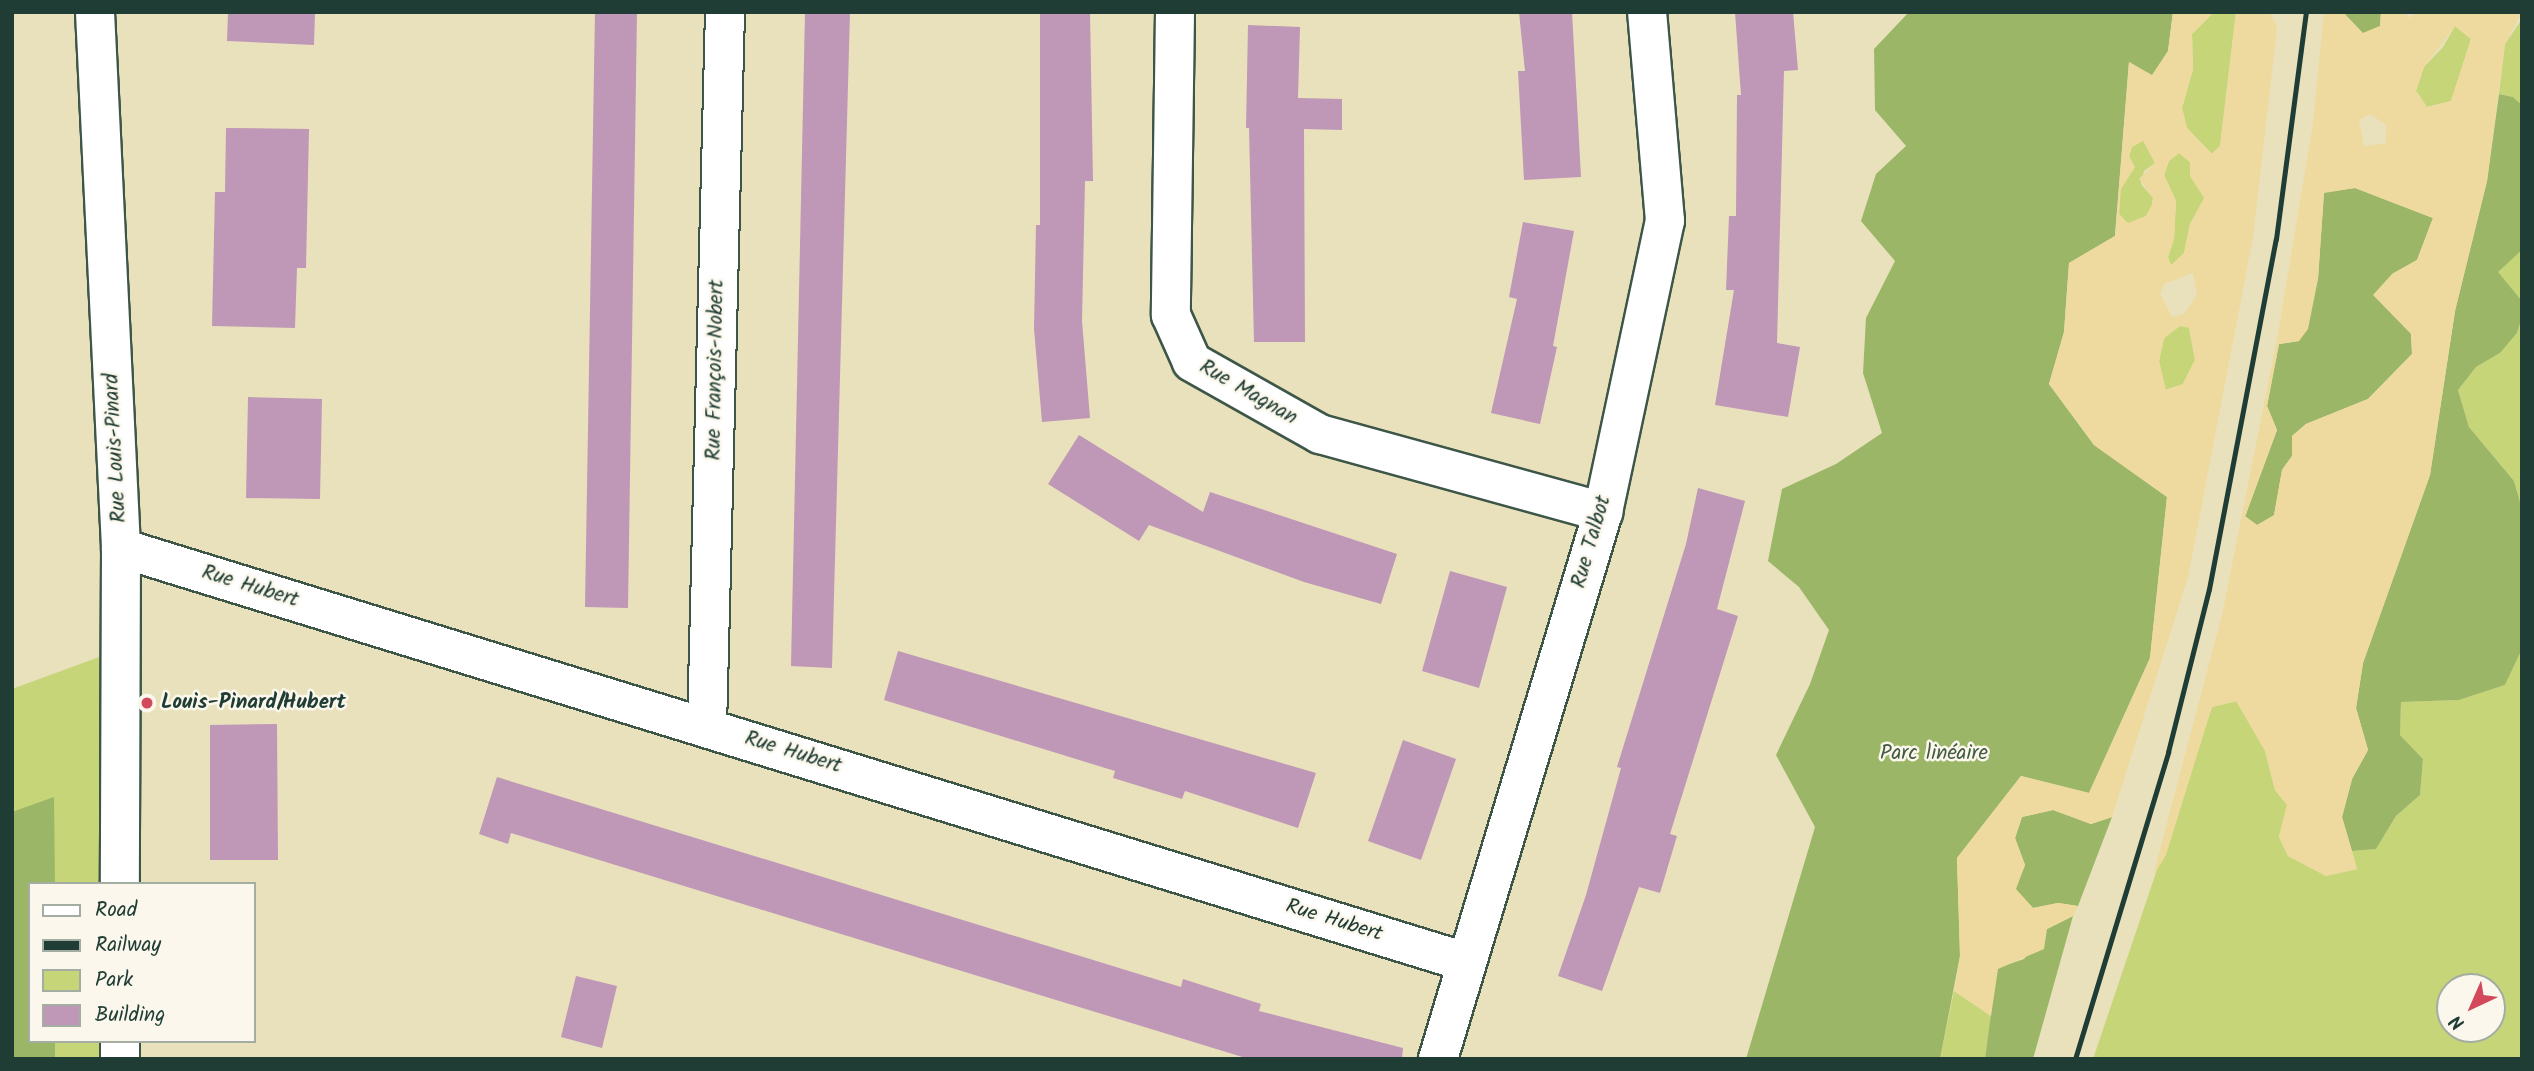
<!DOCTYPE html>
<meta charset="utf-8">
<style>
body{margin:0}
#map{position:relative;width:2534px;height:1071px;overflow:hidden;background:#e8e1bc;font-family:Kalam,sans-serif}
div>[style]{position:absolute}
.green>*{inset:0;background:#c6d577}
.forest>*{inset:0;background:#9cb668}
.sand>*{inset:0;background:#eeda9e}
.building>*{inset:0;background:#bf97b7}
.roads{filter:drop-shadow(2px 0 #3d5648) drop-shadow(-2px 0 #3d5648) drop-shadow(0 2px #3d5648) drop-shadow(0 -2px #3d5648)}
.minor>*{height:38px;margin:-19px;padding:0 19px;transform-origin:19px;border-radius:19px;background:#fff}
.rail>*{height:5px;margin:-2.5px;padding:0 2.5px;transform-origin:2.5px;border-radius:2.5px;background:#1f3d34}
.dots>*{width:19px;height:19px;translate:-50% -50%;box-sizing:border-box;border:4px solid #fbf7ec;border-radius:50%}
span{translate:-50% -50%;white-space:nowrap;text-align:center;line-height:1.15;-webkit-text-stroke:5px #fbf7ec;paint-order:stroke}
.street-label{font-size:21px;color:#1f3d34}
.poi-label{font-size:21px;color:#1f3d34;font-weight:700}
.left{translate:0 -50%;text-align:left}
.park-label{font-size:21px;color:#405b41}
.frame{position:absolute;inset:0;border:14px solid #1f3d34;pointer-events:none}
.legend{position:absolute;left:28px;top:882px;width:228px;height:161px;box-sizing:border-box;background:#fbf7ec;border:2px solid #a3ada2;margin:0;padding:9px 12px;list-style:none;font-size:21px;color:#1f3d34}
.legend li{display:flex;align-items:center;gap:14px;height:35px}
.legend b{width:35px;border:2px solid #a3ada2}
.north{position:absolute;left:2436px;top:973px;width:70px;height:70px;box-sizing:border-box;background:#fbf7ec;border:2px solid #a3ada2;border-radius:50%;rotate:224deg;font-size:19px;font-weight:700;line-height:28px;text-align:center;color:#1f3d34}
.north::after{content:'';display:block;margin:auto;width:24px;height:32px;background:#d1495b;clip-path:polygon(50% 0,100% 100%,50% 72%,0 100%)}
</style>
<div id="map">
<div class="green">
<i style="clip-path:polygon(2214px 12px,2236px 12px,2220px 146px,2212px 154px,2187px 128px,2182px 108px,2193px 69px,2192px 34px)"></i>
<i style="clip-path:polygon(2522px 19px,2522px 105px,2513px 97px,2499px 94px,2505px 44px)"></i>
<i style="clip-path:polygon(2455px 26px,2471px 39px,2451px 101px,2427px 107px,2416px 91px,2424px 67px,2443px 47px)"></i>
<i style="clip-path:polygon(2143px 140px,2155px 163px,2144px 171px,2141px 184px,2153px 198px,2152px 205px,2146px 216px,2128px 224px,2119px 214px,2120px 189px,2132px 163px,2129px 156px,2132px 147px)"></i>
<i style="clip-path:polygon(2179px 153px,2190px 162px,2190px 176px,2205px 198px,2190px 224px,2184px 253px,2171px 266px,2168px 257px,2174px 239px,2176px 201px,2164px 175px,2169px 161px)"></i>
<i style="clip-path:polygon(2522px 250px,2522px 301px,2497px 272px)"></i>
<i style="clip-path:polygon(2522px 317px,2522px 509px,2514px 481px,2469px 427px,2458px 390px,2476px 367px,2500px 353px,2517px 333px)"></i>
<i style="clip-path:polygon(2180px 326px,2189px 327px,2195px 360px,2183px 384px,2165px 390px,2159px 361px,2164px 338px)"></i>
<i style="clip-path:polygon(121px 649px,120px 884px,30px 884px,30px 1041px,120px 1041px,120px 1059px,12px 1059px,12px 689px)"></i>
<i style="clip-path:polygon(evenodd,2522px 649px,2522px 1059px,2093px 1059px,2212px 707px,2237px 701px,2265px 751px,2275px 790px,2287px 805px,2279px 837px,2288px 856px,2326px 876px,2357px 869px,2352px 851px,2376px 849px,2396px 816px,2420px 795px,2423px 759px,2400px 735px,2401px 702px,2459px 700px,2505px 685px,2522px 649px,2450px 987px,2492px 987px,2492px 1029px,2450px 1029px,2450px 987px)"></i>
<i style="clip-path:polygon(1954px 991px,1991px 1016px,1985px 1059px,1940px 1059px)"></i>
</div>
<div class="forest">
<i style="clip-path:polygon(1909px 12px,2173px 12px,2168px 51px,2152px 76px,2129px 62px,2115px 236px,2069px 263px,2064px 332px,2049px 384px,2094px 445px,2167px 497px,2150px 658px,2089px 793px,2021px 776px,1957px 858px,1960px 956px,1940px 1059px,1746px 1059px,1815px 827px,1776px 755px,1810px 684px,1829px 630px,1799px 587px,1768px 561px,1782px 489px,1836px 464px,1882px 433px,1863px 373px,1866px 318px,1895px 261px,1861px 221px,1876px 174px,1906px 146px,1875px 110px,1874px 49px)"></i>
<i style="clip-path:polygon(2381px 12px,2380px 26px,2362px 34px,2343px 14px)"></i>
<i style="clip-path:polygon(2499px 94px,2513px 97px,2522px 105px,2522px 250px,2498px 272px,2522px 301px,2522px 317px,2517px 333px,2500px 353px,2476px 367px,2458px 390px,2469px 427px,2514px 481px,2522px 509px,2522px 649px,2505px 685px,2459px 700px,2401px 702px,2400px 735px,2423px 759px,2420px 795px,2396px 816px,2376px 849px,2352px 851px,2342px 817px,2352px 779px,2368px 750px,2356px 708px,2363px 663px,2430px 475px,2455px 311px,2487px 181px)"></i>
<i style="clip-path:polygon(2355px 188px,2433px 218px,2417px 260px,2392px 274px,2411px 334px,2412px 354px,2368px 399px,2306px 424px,2292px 436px,2292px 456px,2282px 470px,2274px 516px,2257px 525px,2245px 517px,2277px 430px,2267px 406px,2279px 344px,2299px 341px,2318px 279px,2324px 192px)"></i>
<i style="clip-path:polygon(54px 797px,55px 884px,30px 884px,30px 1041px,55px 1041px,55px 1059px,12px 1059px,12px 812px)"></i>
<i style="clip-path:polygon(2053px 810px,2091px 824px,2112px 817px,2078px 906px,2058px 903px,2033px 908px,2015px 889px,2025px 865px,2015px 838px,2022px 817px)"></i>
<i style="clip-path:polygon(2073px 916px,2033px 1059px,1985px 1059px,1997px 968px,2024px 959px,2047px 929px)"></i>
</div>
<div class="sand">
<i style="clip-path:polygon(evenodd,2173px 12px,2214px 12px,2192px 34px,2193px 69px,2182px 108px,2187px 128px,2212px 154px,2220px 146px,2236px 12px,2270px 12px,2277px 28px,2253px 237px,2188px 577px,2112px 817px,2091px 824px,2053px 810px,2022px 817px,2015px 838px,2025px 865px,2016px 889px,2033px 908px,2058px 903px,2078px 906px,2073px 916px,2047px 929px,2044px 949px,1998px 969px,1991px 1016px,1954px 991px,1960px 956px,1957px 858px,2021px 776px,2089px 793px,2150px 658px,2167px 497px,2094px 445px,2049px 384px,2064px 332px,2069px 263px,2115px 236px,2129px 62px,2152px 75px,2168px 51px,2173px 12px,2143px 141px,2155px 163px,2139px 179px,2153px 198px,2152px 205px,2146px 216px,2128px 223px,2119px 214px,2121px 189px,2135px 167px,2129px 156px,2132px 147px,2143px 141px,2173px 12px,2179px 153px,2190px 162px,2190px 176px,2204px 198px,2190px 224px,2184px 253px,2171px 265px,2168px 257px,2174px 239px,2176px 201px,2164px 175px,2169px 161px,2179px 153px,2173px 12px,2193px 273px,2197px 295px,2184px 314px,2172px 317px,2160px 294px,2164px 284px,2193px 273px,2173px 12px,2180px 326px,2189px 328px,2195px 360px,2183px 384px,2166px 390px,2159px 361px,2164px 338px,2180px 326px)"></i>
<i style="clip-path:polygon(evenodd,2324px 12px,2343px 12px,2363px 33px,2380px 26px,2381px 12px,2405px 12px,2410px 18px,2416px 12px,2522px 12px,2505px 44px,2487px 181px,2455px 311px,2430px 475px,2363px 663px,2356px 708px,2368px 750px,2352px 779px,2342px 817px,2357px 869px,2326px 876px,2288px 856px,2279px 837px,2287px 805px,2275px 790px,2265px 751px,2236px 701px,2212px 707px,2166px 855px,2153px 876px,2222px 615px,2278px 334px,2313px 123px,2324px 12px,2455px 26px,2471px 39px,2451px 101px,2427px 107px,2416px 91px,2424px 67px,2455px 26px,2324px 12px,2370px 114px,2386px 125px,2386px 143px,2364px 146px,2359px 120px,2370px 114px,2324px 12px,2355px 188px,2433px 218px,2417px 260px,2392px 274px,2373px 295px,2411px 334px,2412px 354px,2368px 399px,2306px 424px,2292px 436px,2292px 456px,2282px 470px,2274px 515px,2257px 525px,2245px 516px,2277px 430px,2267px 406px,2279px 344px,2299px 341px,2308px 329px,2318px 279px,2324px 193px,2355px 188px)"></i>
</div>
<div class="building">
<i style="clip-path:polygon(228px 12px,315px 12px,314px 45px,227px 41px)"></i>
<i style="clip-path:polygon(595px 12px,637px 12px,628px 608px,585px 607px)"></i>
<i style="clip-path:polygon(805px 12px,850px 12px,832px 668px,791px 666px)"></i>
<i style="clip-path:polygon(1040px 12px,1090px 12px,1093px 181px,1085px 181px,1082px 321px,1090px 418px,1042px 422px,1034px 329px,1036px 225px,1040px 225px)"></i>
<i style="clip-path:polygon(1519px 12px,1572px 12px,1581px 177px,1524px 180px,1518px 71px,1525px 71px)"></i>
<i style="clip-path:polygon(1735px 12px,1793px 12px,1798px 70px,1784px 71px,1777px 343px,1800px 347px,1788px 417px,1715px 405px,1734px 290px,1726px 290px,1729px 216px,1736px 216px,1737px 95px,1741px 95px)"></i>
<i style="clip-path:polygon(1248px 25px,1300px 27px,1298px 98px,1342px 99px,1342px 130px,1304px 129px,1305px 342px,1254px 342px,1249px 128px,1246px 128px)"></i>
<i style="clip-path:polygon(226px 128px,309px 129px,306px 268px,297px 268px,295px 328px,212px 326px,215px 192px,225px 192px)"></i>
<i style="clip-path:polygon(1523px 222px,1574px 231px,1553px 346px,1557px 347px,1540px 424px,1491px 413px,1517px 299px,1509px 297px)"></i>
<i style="clip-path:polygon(248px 397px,322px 399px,320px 499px,246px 498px)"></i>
<i style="clip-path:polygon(1079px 435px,1203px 512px,1210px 492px,1397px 554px,1381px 604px,1304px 582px,1149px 525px,1139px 541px,1048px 484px)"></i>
<i style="clip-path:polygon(1698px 488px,1745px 501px,1717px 609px,1738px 616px,1670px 834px,1677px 836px,1660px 893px,1639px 887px,1602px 991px,1558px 976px,1586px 895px,1621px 768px,1617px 767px,1686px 544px)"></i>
<i style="clip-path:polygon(1450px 571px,1507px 587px,1479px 688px,1422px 671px)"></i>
<i style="clip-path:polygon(898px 651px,1316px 773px,1298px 828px,1185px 791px,1182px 799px,1113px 778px,1115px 771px,884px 700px)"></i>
<i style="clip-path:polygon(277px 724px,278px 860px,210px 860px,210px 725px)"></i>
<i style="clip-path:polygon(1403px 740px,1456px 759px,1421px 860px,1368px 841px)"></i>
<i style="clip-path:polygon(497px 777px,1181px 987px,1183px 979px,1261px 1004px,1259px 1011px,1403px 1048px,1402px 1059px,1249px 1059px,511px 833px,508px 844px,479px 834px)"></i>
<i style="clip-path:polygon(576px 976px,617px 986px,602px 1048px,561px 1037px)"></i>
</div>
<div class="roads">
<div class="minor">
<i style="left:95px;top:12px;width:537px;rotate:87.22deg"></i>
<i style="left:121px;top:548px;width:336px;rotate:90.2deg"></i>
<i style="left:1175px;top:12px;width:303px;rotate:90.8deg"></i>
<i style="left:1171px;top:315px;width:51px;rotate:65.9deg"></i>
<i style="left:1192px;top:362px;width:147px;rotate:29.4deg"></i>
<i style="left:1320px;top:434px;width:294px;rotate:15.4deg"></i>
<i style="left:121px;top:548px;width:1404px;rotate:17.11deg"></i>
<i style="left:707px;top:727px;width:715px;rotate:-88.56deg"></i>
<i style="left:120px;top:1059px;width:18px;rotate:-90deg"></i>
<i style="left:1438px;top:1059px;width:571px;rotate:-73.21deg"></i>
<i style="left:1603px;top:512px;width:298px;rotate:-78deg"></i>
<i style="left:1665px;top:221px;width:210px;rotate:-94.9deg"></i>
</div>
</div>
<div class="rail">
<i style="left:2075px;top:1059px;width:321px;rotate:-73.1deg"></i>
<i style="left:2168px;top:752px;width:168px;rotate:-75.9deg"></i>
<i style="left:2209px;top:589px;width:356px;rotate:-79.2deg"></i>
<i style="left:2276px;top:239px;width:229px;rotate:-82.5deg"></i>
</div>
<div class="dots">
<i style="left:147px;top:703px;background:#d1495b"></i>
</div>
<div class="street-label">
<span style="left:716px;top:370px;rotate:-89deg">Rue François-Nobert</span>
<span style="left:1248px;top:393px;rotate:30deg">Rue Magnan</span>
<span style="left:116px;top:448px;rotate:-93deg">Rue Louis-Pinard</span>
<span style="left:1592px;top:542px;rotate:-74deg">Rue Talbot</span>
<span style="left:250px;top:587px;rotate:17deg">Rue Hubert</span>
<span style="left:793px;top:753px;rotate:17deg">Rue Hubert</span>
<span style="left:1334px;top:921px;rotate:17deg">Rue Hubert</span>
</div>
<div class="poi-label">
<span class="left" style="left:161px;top:703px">Louis-Pinard/Hubert</span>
</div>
<div class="park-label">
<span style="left:1934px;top:754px">Parc linéaire</span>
</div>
<div class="frame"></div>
<ul class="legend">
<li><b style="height:9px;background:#fff"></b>Road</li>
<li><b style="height:9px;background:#1f3d34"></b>Railway</li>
<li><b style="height:19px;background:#c6d577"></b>Park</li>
<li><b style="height:19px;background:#bf97b7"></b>Building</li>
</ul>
<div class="north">N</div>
</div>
